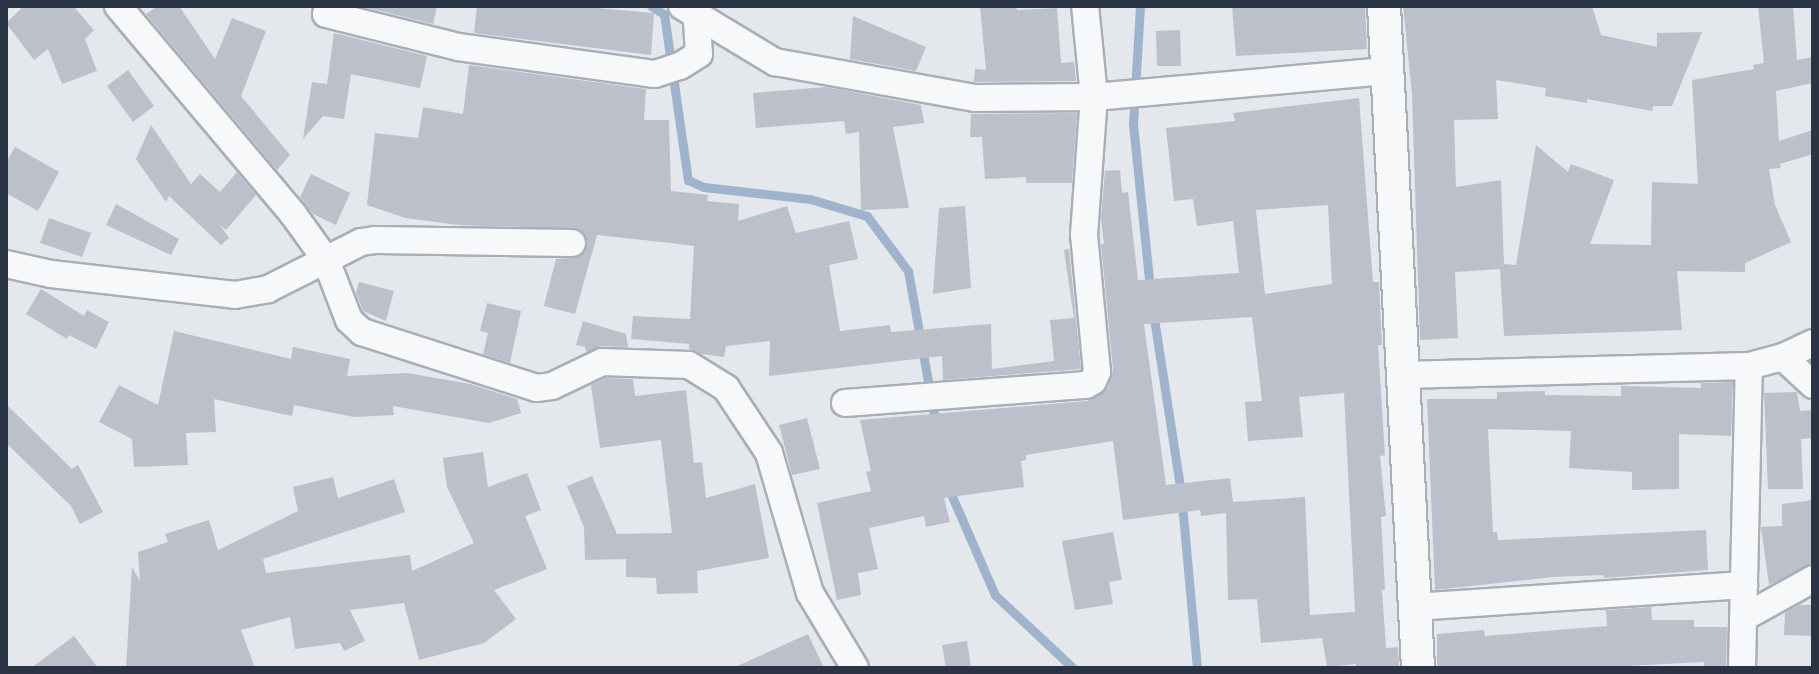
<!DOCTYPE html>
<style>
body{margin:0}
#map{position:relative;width:1819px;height:674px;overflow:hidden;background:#e4e7ec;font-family:"Exo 2",sans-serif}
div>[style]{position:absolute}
.stream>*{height:9px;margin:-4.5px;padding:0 4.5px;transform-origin:4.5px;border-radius:4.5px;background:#9fb4cc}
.building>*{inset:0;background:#bbc0ca}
.roads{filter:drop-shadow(2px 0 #a9aeb7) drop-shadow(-2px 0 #a9aeb7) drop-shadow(0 2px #a9aeb7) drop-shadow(0 -2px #a9aeb7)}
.minor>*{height:26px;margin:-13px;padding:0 13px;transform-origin:13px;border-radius:13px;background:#f7f8fa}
.tertiary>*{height:32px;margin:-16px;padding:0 16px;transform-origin:16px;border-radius:16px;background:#f7f8fa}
span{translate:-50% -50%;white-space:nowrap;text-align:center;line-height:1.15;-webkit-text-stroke:8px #f4f6f9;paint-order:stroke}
.frame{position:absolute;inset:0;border:8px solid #2b3445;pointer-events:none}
</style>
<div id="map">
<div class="stream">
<i style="left:651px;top:6px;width:15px;rotate:32deg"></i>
<i style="left:664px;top:14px;width:168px;rotate:81.8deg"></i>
<i style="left:688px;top:180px;width:17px;rotate:24deg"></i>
<i style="left:704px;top:187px;width:107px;rotate:6.5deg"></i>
<i style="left:810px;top:199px;width:59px;rotate:16.6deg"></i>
<i style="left:867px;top:216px;width:69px;rotate:53.3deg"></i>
<i style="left:908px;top:271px;width:157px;rotate:79.7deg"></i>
<i style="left:1140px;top:6px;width:118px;rotate:93.4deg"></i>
<i style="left:1133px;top:124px;width:166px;rotate:84.1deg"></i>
<i style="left:1153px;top:312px;width:183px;rotate:81.2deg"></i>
<i style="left:1181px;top:493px;width:176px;rotate:84.8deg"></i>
<i style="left:948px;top:487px;width:118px;rotate:66.5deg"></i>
<i style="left:995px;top:595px;width:107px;rotate:43.1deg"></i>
</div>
<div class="building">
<i style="clip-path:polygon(24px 6px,73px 6px,94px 30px,85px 39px,97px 71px,62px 84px,48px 49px,34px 60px,6px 23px)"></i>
<i style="clip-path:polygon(158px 6px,179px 6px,215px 59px,232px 18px,266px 31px,241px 96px,290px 155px,277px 170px,146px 14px)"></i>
<i style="clip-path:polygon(360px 6px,437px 6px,433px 24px)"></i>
<i style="clip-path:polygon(477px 6px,573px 6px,654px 13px,651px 55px,474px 33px)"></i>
<i style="clip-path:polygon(980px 6px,1016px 6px,1017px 10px,1057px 8px,1061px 63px,1074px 62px,1076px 81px,974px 82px,975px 69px,986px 70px)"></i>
<i style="clip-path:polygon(1232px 6px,1365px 6px,1367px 49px,1236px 56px)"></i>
<i style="clip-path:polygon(1403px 6px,1592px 6px,1601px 35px,1657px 47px,1657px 33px,1702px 32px,1672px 106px,1653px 106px,1652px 111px,1587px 99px,1587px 103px,1545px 96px,1546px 88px,1496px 80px,1498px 119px,1454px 120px,1456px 187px,1501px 180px,1504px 264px,1516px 265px,1536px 145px,1568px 172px,1571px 164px,1614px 180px,1590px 244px,1651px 245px,1652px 182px,1698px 184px,1692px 80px,1754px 69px,1753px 65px,1764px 63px,1758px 6px,1793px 6px,1797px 60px,1813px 57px,1813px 83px,1776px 91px,1779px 141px,1813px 130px,1813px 154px,1780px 164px,1781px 168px,1769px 169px,1775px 205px,1791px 242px,1745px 263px,1745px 272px,1677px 271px,1682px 330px,1504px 336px,1500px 269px,1455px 272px,1458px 338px,1420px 340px,1412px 94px)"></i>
<i style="clip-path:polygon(853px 16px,926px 47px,916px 71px,850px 59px)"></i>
<i style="clip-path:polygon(1180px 30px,1181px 66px,1157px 66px,1156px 31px)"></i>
<i style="clip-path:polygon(334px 33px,427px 56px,420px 88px,351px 74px,344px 119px,323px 116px,303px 139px,312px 82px,327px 84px)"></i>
<i style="clip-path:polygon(469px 65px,646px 89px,644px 120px,669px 120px,671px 191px,708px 195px,707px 201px,739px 204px,738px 221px,787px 206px,796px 233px,849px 221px,858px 259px,829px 265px,840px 331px,890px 325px,891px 332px,991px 324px,992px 369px,1054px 361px,1050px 320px,1074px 318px,1064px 250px,1069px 249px,1081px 369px,943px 380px,942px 356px,769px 376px,770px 341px,726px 346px,724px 357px,702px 354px,689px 349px,689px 344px,631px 339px,633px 316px,690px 319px,694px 246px,670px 243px,597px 235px,575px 314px,544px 306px,556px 259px,579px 257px,586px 250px,586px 236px,580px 229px,459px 225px,405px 218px,367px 205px,375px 133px,418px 138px,423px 107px,463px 114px)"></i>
<i style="clip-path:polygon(128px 70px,154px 106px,133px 122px,107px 86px)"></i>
<i style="clip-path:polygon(826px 87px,921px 105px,924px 123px,893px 127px,909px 208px,861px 210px,859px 132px,846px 134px,844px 121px,756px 128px,753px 93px)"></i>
<i style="clip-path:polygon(evenodd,1359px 98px,1373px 282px,1379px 282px,1382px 345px,1378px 345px,1385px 455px,1380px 456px,1386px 516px,1381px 517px,1385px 590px,1382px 590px,1386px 648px,1398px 647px,1399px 668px,1356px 668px,1356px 664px,1327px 667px,1322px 638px,1261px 643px,1257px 599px,1228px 600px,1226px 513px,1201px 516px,1200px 510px,1123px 520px,1113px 441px,1026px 455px,1026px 460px,1021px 461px,1024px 487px,944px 498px,950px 522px,926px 527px,924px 516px,869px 528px,878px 569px,858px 573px,861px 595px,837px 600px,817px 503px,871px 491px,866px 472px,871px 471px,860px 420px,1087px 401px,1108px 388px,1113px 370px,1101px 244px,1104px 244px,1101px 219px,1105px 171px,1120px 170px,1122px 193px,1128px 192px,1138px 280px,1239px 273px,1233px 221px,1197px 226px,1193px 199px,1174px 201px,1166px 128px,1235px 121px,1233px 113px,1359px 98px,1328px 205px,1332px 284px,1265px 294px,1256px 210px,1328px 205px,1359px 98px,1252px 317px,1262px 401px,1245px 402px,1248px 441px,1303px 437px,1299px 397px,1344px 393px,1355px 612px,1310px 615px,1305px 497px,1233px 502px,1230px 478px,1166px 485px,1144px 324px,1252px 317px)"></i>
<i style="clip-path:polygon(1077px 113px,1072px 183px,1026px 183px,1026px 177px,985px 179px,982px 137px,970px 137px,971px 114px)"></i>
<i style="clip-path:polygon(151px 125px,191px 184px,200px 174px,220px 192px,237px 172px,256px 195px,226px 230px,219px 224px,229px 238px,221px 245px,169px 196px,166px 202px,136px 159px)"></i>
<i style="clip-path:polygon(15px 147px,59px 172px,38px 211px,6px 193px,6px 163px)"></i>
<i style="clip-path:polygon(311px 174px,350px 193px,336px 225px,313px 214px,300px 197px)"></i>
<i style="clip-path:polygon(116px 204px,179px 239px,171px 255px,106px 225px)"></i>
<i style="clip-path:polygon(965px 206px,971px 288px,933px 294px,939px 208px)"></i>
<i style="clip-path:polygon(49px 218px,91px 233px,82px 257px,40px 243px)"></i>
<i style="clip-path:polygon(359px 282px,394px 291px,386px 321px,363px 311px,356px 293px)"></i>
<i style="clip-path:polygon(41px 289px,84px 316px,87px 310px,109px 322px,96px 349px,69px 335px,67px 339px,26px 314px)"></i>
<i style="clip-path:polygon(487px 303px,521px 311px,510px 363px,483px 354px,488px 333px,480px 331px)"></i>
<i style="clip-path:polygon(583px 321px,626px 334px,628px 347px,602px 346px,586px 352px,585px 347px,576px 345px)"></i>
<i style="clip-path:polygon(174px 331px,291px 359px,293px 347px,350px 359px,347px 376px,407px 373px,470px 384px,517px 399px,521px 413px,489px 423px,393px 406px,394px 415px,354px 417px,294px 405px,292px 416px,214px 399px,216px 432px,186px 433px,188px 465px,134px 467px,132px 439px,99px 422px,119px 385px,158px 405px)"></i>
<i style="clip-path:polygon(605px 378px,633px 379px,635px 396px,686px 390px,694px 463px,702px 462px,706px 498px,755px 484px,769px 558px,697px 571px,698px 593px,657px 594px,656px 578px,626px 577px,626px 559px,585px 560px,584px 527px,567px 486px,592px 476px,617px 534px,672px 533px,661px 440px,600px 448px,591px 385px)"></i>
<i style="clip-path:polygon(1733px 382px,1731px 436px,1679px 434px,1679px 489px,1632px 490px,1632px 472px,1569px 468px,1571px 431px,1488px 429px,1493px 532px,1497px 532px,1498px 540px,1706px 530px,1708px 570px,1604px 578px,1603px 575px,1553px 577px,1435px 590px,1427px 399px,1497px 399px,1497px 392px,1545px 391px,1545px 395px,1621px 396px,1621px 386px,1701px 388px,1701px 383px)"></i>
<i style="clip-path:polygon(1797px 392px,1800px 411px,1813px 410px,1813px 438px,1801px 439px,1803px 489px,1768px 489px,1764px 393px)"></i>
<i style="clip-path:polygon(6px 404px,72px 469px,78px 465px,103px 512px,80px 524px,71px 506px,6px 443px)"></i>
<i style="clip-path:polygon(807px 418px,820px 469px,792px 475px,779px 425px)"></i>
<i style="clip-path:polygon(483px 452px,488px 487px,527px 473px,541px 510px,525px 516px,547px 569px,494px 590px,516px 619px,484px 643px,419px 660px,404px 603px,350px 610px,365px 641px,344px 651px,340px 643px,295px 649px,290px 617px,241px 630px,255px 668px,126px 668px,132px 567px,140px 581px,138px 552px,168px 542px,165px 534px,209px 520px,218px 550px,298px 511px,293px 487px,333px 477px,338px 498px,394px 479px,405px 512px,263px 559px,266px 573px,410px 555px,412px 571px,474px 543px,447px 487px,443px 458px)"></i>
<i style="clip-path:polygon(1813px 500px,1813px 563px,1769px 585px,1761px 527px,1782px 526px,1782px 504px)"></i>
<i style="clip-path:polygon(1113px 532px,1122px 580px,1109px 582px,1113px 604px,1075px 610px,1062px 541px)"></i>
<i style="clip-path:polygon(1799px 605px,1813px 605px,1813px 636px,1784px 635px,1785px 613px)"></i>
<i style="clip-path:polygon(1651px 607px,1652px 620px,1694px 620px,1694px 627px,1727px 627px,1726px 668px,1704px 668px,1704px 662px,1588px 668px,1437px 668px,1437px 634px,1484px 630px,1485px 636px,1607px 626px,1606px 610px)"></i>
<i style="clip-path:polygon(808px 634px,824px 668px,733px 668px)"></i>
<i style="clip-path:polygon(74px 636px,98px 668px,31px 668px)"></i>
<i style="clip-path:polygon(967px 641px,971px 668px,946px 668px,942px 645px)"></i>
</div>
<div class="roads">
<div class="minor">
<i style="left:118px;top:6px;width:272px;rotate:49.9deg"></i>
<i style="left:293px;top:214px;width:57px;rotate:54.3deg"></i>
<i style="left:326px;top:260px;width:64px;rotate:69deg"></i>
<i style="left:349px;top:320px;width:18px;rotate:43deg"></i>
<i style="left:362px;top:332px;width:183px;rotate:17.8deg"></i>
<i style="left:536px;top:388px;width:16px;rotate:-7deg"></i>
<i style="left:552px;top:386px;width:55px;rotate:-25.6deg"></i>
<i style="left:602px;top:362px;width:87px;rotate:2deg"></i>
<i style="left:689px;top:365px;width:44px;rotate:31.9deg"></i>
<i style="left:726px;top:388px;width:78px;rotate:56.5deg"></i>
<i style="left:769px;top:453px;width:146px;rotate:73.7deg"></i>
<i style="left:810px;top:593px;width:87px;rotate:59deg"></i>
<i style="left:682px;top:6px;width:109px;rotate:31.1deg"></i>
<i style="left:775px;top:62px;width:203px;rotate:10.2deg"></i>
<i style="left:975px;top:98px;width:119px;rotate:-0.5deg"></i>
<i style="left:1094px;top:97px;width:293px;rotate:-5.1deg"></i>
<i style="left:326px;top:14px;width:136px;rotate:14deg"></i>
<i style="left:458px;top:47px;width:199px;rotate:7.8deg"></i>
<i style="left:655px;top:74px;width:26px;rotate:-18deg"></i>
<i style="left:680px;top:66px;width:22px;rotate:-32deg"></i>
<i style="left:699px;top:54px;width:48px;rotate:-93.6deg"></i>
<i style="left:6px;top:264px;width:46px;rotate:12.5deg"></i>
<i style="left:51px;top:274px;width:185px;rotate:6.5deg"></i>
<i style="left:235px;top:295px;width:34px;rotate:-10deg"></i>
<i style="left:268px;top:289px;width:104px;rotate:-26.8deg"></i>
<i style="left:361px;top:242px;width:14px;rotate:-8deg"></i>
<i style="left:375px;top:240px;width:197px;rotate:0.9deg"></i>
<i style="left:1783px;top:357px;width:41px;rotate:43deg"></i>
<i style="left:1402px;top:375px;width:347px;rotate:-1.5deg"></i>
<i style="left:1749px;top:366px;width:35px;rotate:-15deg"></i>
<i style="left:1783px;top:357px;width:33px;rotate:-25deg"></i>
<i style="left:845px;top:403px;width:242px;rotate:-4.3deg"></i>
<i style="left:1086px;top:385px;width:8px;rotate:-30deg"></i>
<i style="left:1093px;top:381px;width:10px;rotate:-66deg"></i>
<i style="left:1097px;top:372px;width:138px;rotate:-95.4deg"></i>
<i style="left:1084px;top:235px;width:138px;rotate:-85.9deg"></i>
<i style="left:1094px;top:97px;width:91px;rotate:-95.6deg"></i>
<i style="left:1414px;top:607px;width:331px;rotate:-3.8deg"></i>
<i style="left:1743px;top:618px;width:80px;rotate:-29.1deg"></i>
<i style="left:1742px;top:668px;width:302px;rotate:-88.7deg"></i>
</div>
<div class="tertiary">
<i style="left:1384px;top:6px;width:663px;rotate:87.06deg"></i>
</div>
</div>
<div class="frame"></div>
</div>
